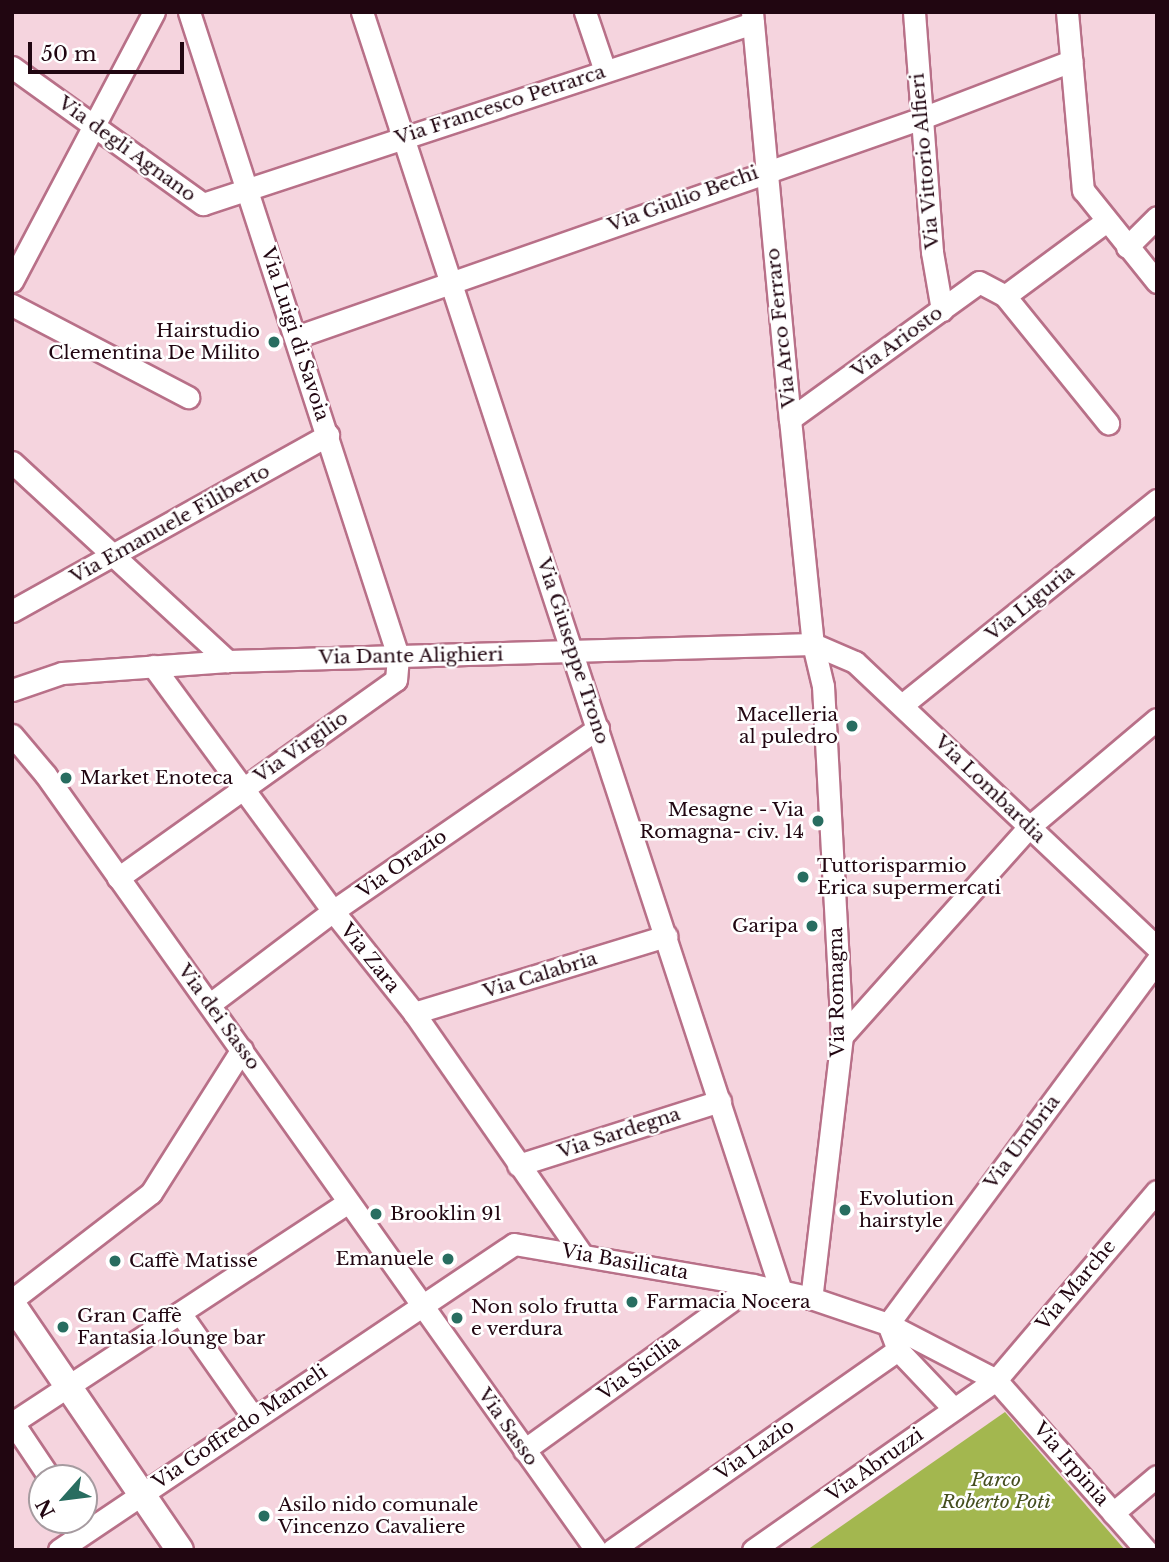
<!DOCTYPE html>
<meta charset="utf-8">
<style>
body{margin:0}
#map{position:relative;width:1169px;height:1562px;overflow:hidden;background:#f5d4de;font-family:"Libre Baskerville",serif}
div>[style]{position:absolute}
.green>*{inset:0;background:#a3b74f}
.roads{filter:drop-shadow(2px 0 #b87088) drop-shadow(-2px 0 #b87088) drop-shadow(0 2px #b87088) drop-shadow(0 -2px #b87088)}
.minor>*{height:21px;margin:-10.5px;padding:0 10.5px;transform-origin:10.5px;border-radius:10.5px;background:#fff}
.major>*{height:26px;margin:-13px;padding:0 13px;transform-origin:13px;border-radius:13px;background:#fff}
.dots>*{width:19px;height:19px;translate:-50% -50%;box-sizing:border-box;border:4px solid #fff;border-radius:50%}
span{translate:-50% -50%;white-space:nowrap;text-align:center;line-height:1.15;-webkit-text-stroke:5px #fff;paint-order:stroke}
.street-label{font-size:19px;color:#210611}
.poi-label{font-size:19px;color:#210611}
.right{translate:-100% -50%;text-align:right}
.left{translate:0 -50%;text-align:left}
.park-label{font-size:19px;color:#454e1f;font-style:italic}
.frame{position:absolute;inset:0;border:14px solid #210611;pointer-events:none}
.north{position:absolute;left:28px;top:1464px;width:70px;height:70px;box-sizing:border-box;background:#fff;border:2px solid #a69ba0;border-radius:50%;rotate:242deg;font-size:19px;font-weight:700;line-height:28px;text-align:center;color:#210611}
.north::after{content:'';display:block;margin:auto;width:24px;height:32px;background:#286d60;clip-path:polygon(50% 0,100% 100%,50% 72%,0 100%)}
.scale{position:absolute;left:28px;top:42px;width:156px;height:32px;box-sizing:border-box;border:4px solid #210611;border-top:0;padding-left:9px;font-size:21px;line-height:24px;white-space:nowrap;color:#210611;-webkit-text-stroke:5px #fff;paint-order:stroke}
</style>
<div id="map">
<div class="green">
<i style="clip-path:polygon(1005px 1412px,1125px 1550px,807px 1550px)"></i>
</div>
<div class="roads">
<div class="minor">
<i style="left:362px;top:12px;width:1346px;rotate:71.86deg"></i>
<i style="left:585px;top:12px;width:62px;rotate:71.3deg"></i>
<i style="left:752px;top:12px;width:409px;rotate:84.7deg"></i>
<i style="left:790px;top:419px;width:226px;rotate:84.2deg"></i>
<i style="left:813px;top:644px;width:43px;rotate:76.6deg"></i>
<i style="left:823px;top:686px;width:351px;rotate:86.9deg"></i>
<i style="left:842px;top:1036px;width:264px;rotate:96.7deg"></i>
<i style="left:914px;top:12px;width:241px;rotate:85.7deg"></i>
<i style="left:932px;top:252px;width:59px;rotate:80.2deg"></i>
<i style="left:1067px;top:12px;width:179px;rotate:84.9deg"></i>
<i style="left:1083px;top:190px;width:118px;rotate:51.2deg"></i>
<i style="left:12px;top:67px;width:235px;rotate:35.7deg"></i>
<i style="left:203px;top:204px;width:579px;rotate:-18.22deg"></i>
<i style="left:1127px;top:247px;width:42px;rotate:-45deg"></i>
<i style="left:12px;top:281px;width:304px;rotate:-62.2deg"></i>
<i style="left:1005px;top:296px;width:124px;rotate:-36.5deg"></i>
<i style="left:12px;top:305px;width:199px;rotate:27.6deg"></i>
<i style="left:296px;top:337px;width:663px;rotate:-19.28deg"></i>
<i style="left:922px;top:118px;width:160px;rotate:-20.9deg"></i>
<i style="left:790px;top:419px;width:233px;rotate:-35.9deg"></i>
<i style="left:979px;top:282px;width:30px;rotate:28deg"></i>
<i style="left:1005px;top:296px;width:164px;rotate:51deg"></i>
<i style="left:12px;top:462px;width:294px;rotate:42.7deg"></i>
<i style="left:12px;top:611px;width:362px;rotate:-29.1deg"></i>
<i style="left:153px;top:666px;width:304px;rotate:53.7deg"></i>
<i style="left:333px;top:911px;width:130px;rotate:51.5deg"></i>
<i style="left:414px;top:1013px;width:295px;rotate:55.2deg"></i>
<i style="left:12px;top:690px;width:53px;rotate:-18.8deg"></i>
<i style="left:62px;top:673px;width:166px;rotate:-4.1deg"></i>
<i style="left:228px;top:661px;width:585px;rotate:-1.66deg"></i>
<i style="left:813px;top:644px;width:46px;rotate:23.2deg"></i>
<i style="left:855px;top:662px;width:416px;rotate:43.4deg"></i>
<i style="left:902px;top:705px;width:327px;rotate:-38.8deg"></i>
<i style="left:12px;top:735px;width:51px;rotate:49.8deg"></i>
<i style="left:45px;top:774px;width:952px;rotate:54.62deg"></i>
<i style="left:118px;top:878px;width:341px;rotate:-35.5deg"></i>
<i style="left:396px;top:680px;width:24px;rotate:-85deg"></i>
<i style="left:398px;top:656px;width:677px;rotate:-107.98deg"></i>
<i style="left:210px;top:1004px;width:154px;rotate:-37.1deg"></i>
<i style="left:333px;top:911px;width:322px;rotate:-34.6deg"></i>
<i style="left:414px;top:1013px;width:264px;rotate:-17deg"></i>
<i style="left:842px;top:1036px;width:280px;rotate:-48.2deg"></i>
<i style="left:1029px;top:827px;width:167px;rotate:-40.2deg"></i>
<i style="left:518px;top:1165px;width:212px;rotate:-17.6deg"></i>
<i style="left:12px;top:1300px;width:175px;rotate:-37.6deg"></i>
<i style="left:151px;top:1193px;width:170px;rotate:-57.7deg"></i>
<i style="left:180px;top:1313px;width:127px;rotate:54.9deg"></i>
<i style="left:954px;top:1409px;width:81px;rotate:-133.5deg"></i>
<i style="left:898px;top:1350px;width:28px;rotate:-111deg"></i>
<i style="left:888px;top:1324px;width:453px;rotate:-53.5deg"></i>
<i style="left:12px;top:1423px;width:402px;rotate:-33.3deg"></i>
<i style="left:13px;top:1423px;width:66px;rotate:56.1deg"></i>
<i style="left:524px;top:1450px;width:282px;rotate:-35.8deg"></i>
<i style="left:1113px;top:1513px;width:57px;rotate:-40.1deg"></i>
<i style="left:59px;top:1550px;width:548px;rotate:-33.92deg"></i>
<i style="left:514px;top:1244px;width:242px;rotate:9.7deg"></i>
<i style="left:753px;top:1285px;width:59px;rotate:12.6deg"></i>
<i style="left:811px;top:1298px;width:81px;rotate:18.7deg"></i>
<i style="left:888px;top:1324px;width:122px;rotate:27.4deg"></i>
<i style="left:996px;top:1380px;width:227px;rotate:48.6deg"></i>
<i style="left:612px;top:1550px;width:349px;rotate:-35deg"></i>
<i style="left:753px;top:1550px;width:297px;rotate:-35deg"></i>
<i style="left:996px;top:1380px;width:248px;rotate:-49.6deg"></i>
</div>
<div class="major">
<i style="left:12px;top:1304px;width:298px;rotate:55.7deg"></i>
</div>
</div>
<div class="dots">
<i style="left:274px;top:342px;background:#286d60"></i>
<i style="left:852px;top:726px;background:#286d60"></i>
<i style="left:66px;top:778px;background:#286d60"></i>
<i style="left:818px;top:821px;background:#286d60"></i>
<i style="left:803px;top:877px;background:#286d60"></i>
<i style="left:812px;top:926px;background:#286d60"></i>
<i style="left:845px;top:1210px;background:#286d60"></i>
<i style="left:376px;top:1214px;background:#286d60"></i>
<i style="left:448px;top:1259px;background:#286d60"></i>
<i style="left:115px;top:1261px;background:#286d60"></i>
<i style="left:632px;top:1302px;background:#286d60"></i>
<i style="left:457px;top:1318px;background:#286d60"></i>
<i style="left:63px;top:1327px;background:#286d60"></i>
<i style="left:264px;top:1516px;background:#286d60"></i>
</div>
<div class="street-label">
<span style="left:500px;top:105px;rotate:-18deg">Via Francesco Petrarca</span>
<span style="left:127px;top:149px;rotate:36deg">Via degli Agnano</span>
<span style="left:925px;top:161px;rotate:-95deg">Via Vittorio Alfieri</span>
<span style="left:683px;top:199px;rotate:-20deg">Via Giulio Bechi</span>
<span style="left:781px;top:328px;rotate:-96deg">Via Arco Ferraro</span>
<span style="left:295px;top:334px;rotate:72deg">Via Luigi di Savoia</span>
<span style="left:897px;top:342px;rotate:-36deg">Via Ariosto</span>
<span style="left:170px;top:524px;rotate:-29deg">Via Emanuele Filiberto</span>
<span style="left:1030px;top:603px;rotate:-39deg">Via Liguria</span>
<span style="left:573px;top:651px;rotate:72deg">Via Giuseppe Trono</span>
<span style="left:411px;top:656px;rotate:-1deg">Via Dante Alighieri</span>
<span style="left:301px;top:747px;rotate:-35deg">Via Virgilio</span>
<span style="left:990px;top:789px;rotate:44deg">Via Lombardia</span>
<span style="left:402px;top:864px;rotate:-35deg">Via Orazio</span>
<span style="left:370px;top:958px;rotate:51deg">Via Zara</span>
<span style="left:540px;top:975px;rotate:-17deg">Via Calabria</span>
<span style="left:837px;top:992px;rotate:-91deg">Via Romagna</span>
<span style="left:219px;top:1017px;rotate:54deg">Via dei Sasso</span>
<span style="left:619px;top:1133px;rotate:-18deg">Via Sardegna</span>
<span style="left:1022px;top:1142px;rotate:-53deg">Via Umbria</span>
<span style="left:625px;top:1262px;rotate:10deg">Via Basilicata</span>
<span style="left:1076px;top:1285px;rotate:-50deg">Via Marche</span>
<span style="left:639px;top:1368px;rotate:-36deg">Via Sicilia</span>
<span style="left:240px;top:1427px;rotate:-34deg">Via Goffredo Mameli</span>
<span style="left:508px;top:1427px;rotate:55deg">Via Sasso</span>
<span style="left:755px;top:1450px;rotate:-35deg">Via Lazio</span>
<span style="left:1071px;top:1464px;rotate:49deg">Via Irpinia</span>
<span style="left:875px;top:1465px;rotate:-35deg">Via Abruzzi</span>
</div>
<div class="poi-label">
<span class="right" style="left:260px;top:342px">Hairstudio<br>Clementina De Milito</span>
<span class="right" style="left:838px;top:726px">Macelleria<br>al puledro</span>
<span class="left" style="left:80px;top:778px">Market Enoteca</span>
<span class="right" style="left:804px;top:821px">Mesagne - Via<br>Romagna- civ. 14</span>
<span class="left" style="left:817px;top:877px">Tuttorisparmio<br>Erica supermercati</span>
<span class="right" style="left:798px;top:926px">Garipa</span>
<span class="left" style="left:859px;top:1210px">Evolution<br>hairstyle</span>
<span class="left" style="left:390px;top:1214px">Brooklin 91</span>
<span class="right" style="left:434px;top:1259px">Emanuele</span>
<span class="left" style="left:129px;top:1261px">Caffè Matisse</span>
<span class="left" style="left:646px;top:1302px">Farmacia Nocera</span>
<span class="left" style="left:471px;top:1318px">Non solo frutta<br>e verdura</span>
<span class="left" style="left:77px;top:1327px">Gran Caffè<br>Fantasia lounge bar</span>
<span class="left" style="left:278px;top:1516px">Asilo nido comunale<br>Vincenzo Cavaliere</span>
</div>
<div class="park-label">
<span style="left:996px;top:1491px">Parco<br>Roberto Potì</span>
</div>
<div class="frame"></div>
<div class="north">N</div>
<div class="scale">50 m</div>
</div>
